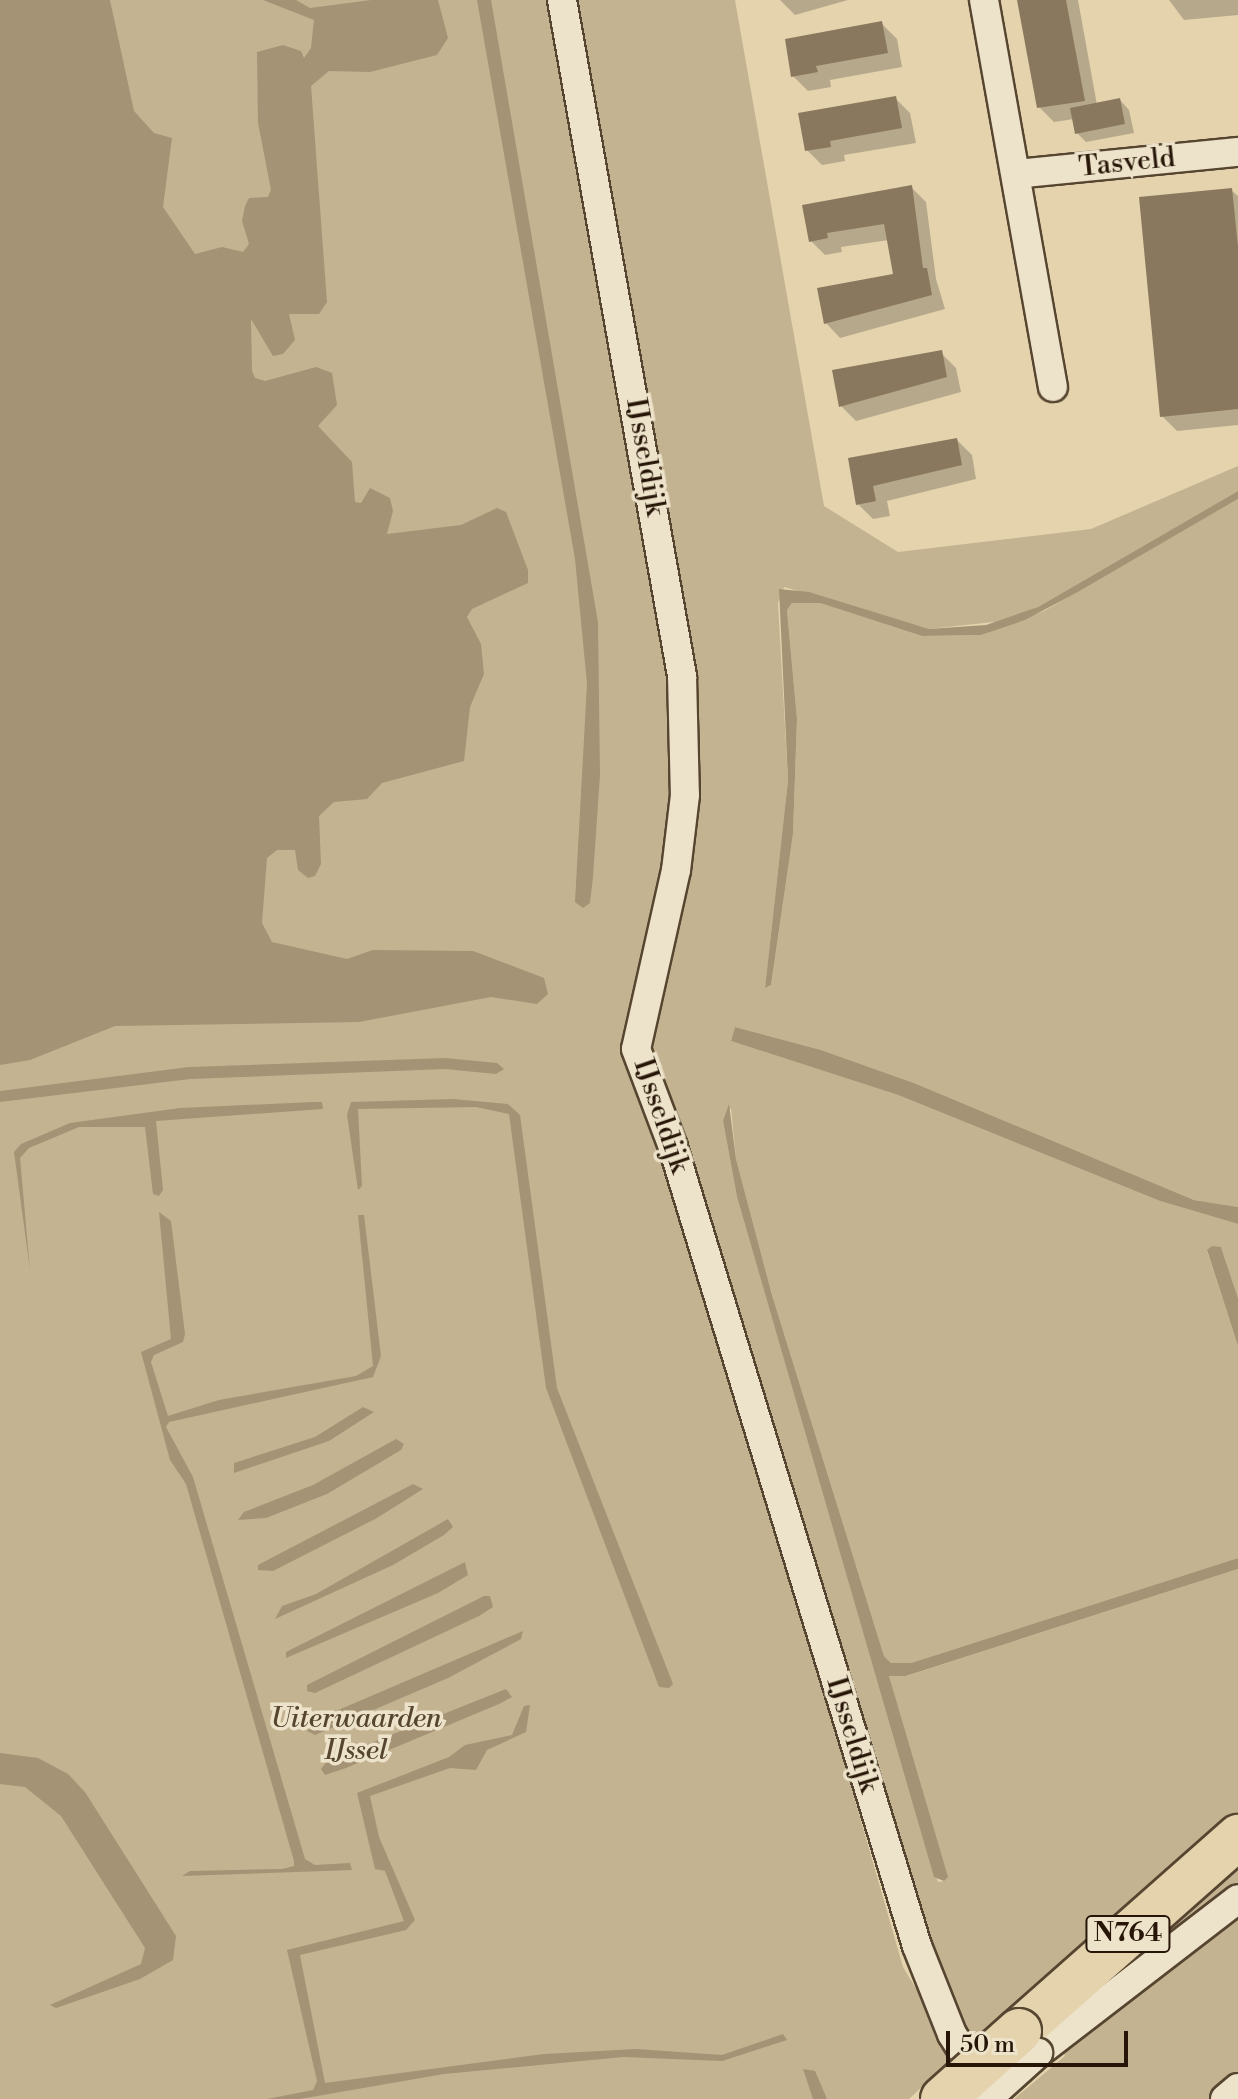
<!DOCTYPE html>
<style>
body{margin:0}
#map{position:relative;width:1238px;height:2099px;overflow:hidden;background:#e4d3ad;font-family:"Libre Bodoni",serif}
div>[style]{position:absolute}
.green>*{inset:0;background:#c4b391}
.water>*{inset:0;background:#a49375}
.shadow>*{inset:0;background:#0003}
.building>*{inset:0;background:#89785d}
.roads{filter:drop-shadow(2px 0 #564530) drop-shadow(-2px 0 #564530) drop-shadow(0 2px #564530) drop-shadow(0 -2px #564530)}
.street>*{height:28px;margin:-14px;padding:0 14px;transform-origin:14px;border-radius:14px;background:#ede2ca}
.primary>*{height:44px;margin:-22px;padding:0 22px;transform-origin:22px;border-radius:22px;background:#e4d3ad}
.bridges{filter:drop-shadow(2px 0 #564530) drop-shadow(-2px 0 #564530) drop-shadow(0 2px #564530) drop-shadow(0 -2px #564530)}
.street-bridge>*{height:28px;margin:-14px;padding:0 14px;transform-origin:14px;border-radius:14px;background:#ede2ca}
.primary-bridge>*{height:44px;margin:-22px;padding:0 22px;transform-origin:22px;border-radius:22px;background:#e4d3ad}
span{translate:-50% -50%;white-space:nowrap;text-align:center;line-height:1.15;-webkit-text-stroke:7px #ede2ca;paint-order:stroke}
.shield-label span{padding:2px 6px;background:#ede2ca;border:2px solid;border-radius:6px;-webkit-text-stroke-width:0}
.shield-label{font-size:26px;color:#271607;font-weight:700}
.street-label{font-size:28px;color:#271607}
.park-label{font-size:28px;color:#564530;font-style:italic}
.scale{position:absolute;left:946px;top:2031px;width:182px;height:36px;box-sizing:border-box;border:4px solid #271607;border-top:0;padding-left:10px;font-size:24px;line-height:28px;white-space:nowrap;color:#271607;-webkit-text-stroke:6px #ede2ca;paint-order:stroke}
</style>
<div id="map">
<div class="green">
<i style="clip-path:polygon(110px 0,555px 0,672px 681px,674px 820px,631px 1021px,903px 1967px,956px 2055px,909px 2099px,0 2099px,0 101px,122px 66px)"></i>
<i style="clip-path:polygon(570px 0,735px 0,824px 506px,898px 552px,1091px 529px,1238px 466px,1238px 491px,1038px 607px,1002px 621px,929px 629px,784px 587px,778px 603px,788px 780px,765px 988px,771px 985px,793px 834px,797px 719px,787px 610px,792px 603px,820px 603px,922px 636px,981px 635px,1044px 611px,1238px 499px,1238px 1207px,1194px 1200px,914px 1083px,821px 1050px,735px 1027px,731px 1041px,898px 1095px,1160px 1201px,1238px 1224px,1238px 1298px,1221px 1247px,1207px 1251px,1238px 1346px,1238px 1558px,911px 1663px,891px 1663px,884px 1656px,772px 1295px,736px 1159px,731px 1108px,723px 1121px,737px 1197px,938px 1882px,944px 1881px,889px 1676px,907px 1676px,1238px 1569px,1238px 1814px,967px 2044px,942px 1998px,644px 1057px,692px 811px)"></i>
<i style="clip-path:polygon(1238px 1855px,1238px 1888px,1033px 2048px)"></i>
<i style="clip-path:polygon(1238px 1912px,1238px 2080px,1217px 2099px,1014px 2099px,1065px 2056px,1062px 2049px)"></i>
</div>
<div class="water">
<i style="clip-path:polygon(0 0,110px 0,134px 111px,154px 133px,172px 138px,163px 207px,195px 254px,222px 247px,243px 252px,249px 244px,242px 221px,245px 206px,249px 198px,268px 197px,271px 190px,258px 123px,257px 52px,283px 45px,301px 51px,304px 58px,311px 48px,314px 20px,263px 0,296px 0,310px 8px,371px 0,438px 0,448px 38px,437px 55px,370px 72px,329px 71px,311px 86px,327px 302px,319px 314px,289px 314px,295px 340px,283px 354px,273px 356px,251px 319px,252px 371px,255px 378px,265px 381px,316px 367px,332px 373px,337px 405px,318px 426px,352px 462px,355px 502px,361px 503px,370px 488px,390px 498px,393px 511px,387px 534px,461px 525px,497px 508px,506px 512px,528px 570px,528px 583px,472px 609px,467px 617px,481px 644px,484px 674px,470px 707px,464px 761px,382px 783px,367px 799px,334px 802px,319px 816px,321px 864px,315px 876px,308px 878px,298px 870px,295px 850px,277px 850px,267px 858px,262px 923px,272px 942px,347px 959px,373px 950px,473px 951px,544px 978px,548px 994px,537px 1004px,491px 997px,359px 1022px,115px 1026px,30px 1060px,0 1065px)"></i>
<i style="clip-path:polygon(477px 0,491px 0,598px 622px,600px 775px,593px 877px,590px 903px,583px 908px,575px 902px,587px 684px,575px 559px)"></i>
<i style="clip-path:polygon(1238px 491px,1238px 499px,1076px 593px,1025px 620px,981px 635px,922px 636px,820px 603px,792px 603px,787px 610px,797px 719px,793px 834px,771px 985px,765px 988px,788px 780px,779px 589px,809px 592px,929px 629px,986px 625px,1038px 607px)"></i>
<i style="clip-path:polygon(735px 1027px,821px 1050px,914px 1083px,1194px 1200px,1238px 1207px,1238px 1224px,1160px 1201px,898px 1095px,731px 1041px)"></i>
<i style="clip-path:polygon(445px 1058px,497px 1063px,504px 1069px,496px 1074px,445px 1069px,190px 1079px,0 1102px,0 1091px,189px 1067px)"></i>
<i style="clip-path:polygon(453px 1099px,508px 1104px,520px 1115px,557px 1388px,673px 1684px,669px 1688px,659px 1687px,546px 1388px,509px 1114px,476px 1107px,358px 1109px,362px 1186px,358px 1190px,347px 1115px,351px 1102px)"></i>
<i style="clip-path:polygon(313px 1102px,322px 1102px,323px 1109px,156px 1121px,163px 1190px,159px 1196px,153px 1194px,145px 1127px,79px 1127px,29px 1148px,20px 1158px,30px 1270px,14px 1152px,21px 1144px,70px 1123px,180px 1108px)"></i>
<i style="clip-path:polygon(729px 1104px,736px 1159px,772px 1295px,884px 1656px,891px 1663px,911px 1663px,1238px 1558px,1238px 1569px,906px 1676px,889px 1676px,948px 1877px,944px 1881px,934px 1877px,737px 1197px,723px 1121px)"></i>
<i style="clip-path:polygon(159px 1212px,171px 1221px,185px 1334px,183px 1342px,154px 1355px,151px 1362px,168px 1416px,219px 1400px,356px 1376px,373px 1366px,358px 1215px,364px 1215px,381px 1356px,373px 1377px,169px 1422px,166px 1427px,193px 1477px,305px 1859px,315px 1865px,350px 1863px,352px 1870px,182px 1876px,190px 1871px,282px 1869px,294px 1866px,294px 1861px,186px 1484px,170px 1460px,141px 1352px,171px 1339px)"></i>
<i style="clip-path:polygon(1212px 1246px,1221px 1247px,1238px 1298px,1238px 1346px,1207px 1250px)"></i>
<i style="clip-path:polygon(363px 1407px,374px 1412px,329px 1441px,234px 1473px,234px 1463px,315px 1437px)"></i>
<i style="clip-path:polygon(396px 1439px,404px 1444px,401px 1450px,327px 1494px,266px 1518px,238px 1520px,244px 1512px,313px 1485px)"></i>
<i style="clip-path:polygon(413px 1484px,423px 1489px,377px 1518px,273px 1571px,258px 1570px,258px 1565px)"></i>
<i style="clip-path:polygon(448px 1519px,453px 1527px,444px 1535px,393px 1565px,275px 1619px,282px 1606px,316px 1594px)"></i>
<i style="clip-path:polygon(465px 1562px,468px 1575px,438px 1593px,286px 1658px,286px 1652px)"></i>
<i style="clip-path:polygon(484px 1596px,490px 1596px,493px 1607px,479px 1616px,315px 1693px,307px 1691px,307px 1685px)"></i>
<i style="clip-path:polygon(523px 1631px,521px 1639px,448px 1678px,315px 1735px,307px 1731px,322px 1717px)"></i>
<i style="clip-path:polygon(506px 1689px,512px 1697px,499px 1704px,346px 1768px,325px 1775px,321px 1769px,328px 1760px)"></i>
<i style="clip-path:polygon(530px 1705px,526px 1732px,487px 1750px,476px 1770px,450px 1768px,370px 1796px,379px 1837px,415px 1920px,406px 1930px,300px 1955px,325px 2083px,544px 2054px,636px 2049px,722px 2055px,783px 2034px,787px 2040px,722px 2061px,623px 2057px,444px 2074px,300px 2099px,267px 2099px,313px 2090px,317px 2081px,287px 1950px,404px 1921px,385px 1871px,375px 1869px,357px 1793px,449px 1757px,465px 1745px,512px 1735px,524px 1706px)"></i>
<i style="clip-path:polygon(0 1753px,38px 1758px,68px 1774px,85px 1792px,176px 1936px,173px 1960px,140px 1979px,56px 2008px,50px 2005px,141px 1964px,145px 1948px,61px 1816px,25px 1787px,0 1784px)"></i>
<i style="clip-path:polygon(803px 2069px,815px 2071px,827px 2099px,813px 2099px)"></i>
</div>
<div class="shadow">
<i style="clip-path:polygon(780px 0,848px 0,795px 15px)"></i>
<i style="clip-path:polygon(1020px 0,1078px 0,1097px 105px,1120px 100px,1129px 110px,1134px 133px,1086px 142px,1077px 133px,1074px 119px,1054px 122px,1039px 107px)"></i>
<i style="clip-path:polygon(1169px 0,1238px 0,1238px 15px,1184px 20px)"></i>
<i style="clip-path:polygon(882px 24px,897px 39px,902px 67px,830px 80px,831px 87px,808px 91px,793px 76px)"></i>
<i style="clip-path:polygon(895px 98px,910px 113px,916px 143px,844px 155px,845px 161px,822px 165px,807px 150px)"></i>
<i style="clip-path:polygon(911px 187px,926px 202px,936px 279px,945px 309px,840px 338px,826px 323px,895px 275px,889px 240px,841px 247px,842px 252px,825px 255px,811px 241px)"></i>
<i style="clip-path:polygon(1231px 190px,1238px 196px,1238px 425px,1177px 431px,1162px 416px)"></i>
<i style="clip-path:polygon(941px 353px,956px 368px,961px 392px,856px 421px,841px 406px)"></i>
<i style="clip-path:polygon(957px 440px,972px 455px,976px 479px,887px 501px,890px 516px,873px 519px,858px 504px,850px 459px)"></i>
</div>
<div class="building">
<i style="clip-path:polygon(1017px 0,1066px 0,1085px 101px,1037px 108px)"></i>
<i style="clip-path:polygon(882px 21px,888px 53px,816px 66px,818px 72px,791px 77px,785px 39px)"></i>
<i style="clip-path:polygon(896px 96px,902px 128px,830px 141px,831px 147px,805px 151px,798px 113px)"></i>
<i style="clip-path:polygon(1120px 98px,1125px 124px,1075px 134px,1070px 108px)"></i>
<i style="clip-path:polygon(912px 185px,923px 268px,927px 268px,932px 295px,824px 324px,817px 288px,893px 274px,884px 224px,827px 233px,828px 238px,809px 242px,802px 205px)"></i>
<i style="clip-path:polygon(1232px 188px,1238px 247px,1238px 409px,1160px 417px,1139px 197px)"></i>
<i style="clip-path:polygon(942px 350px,947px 377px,839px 407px,832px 370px)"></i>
<i style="clip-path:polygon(957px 438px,962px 465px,873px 486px,876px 501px,856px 505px,848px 458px)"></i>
</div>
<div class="roads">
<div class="street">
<i style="left:562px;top:0;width:687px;rotate:79.93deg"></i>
<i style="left:682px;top:676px;width:119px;rotate:88.6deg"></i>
<i style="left:685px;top:795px;width:76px;rotate:96.8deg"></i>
<i style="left:676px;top:870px;width:183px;rotate:102.6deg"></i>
<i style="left:636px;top:1049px;width:105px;rotate:69.3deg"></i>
<i style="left:673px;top:1147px;width:835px;rotate:73.02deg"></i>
<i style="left:917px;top:1946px;width:95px;rotate:68.3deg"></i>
<i style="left:952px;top:2034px;width:60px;rotate:57.9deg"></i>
<i style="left:984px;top:0;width:393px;rotate:79.9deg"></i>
<i style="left:1016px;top:174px;width:223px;rotate:-5.7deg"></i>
<i style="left:1038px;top:2053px;width:252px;rotate:-37.6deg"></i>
<i style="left:1225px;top:2099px;width:17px;rotate:-40deg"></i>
</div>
<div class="primary">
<i style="left:1019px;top:2031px;width:293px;rotate:-41.5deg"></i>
</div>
</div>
<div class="bridges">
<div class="street-bridge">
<i style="left:987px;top:2099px;width:69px;rotate:-42deg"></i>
</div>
<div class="primary-bridge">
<i style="left:943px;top:2099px;width:102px;rotate:-41.8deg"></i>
</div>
</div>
<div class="shield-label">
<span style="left:1128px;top:1934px">N764</span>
</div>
<div class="street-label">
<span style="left:1127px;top:163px;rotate:-6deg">Tasveld</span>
<span style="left:645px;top:457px;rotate:80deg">IJsseldijk</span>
<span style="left:661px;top:1116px;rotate:71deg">IJsseldijk</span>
<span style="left:852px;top:1735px;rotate:73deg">IJsseldijk</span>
</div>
<div class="park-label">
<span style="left:356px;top:1735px">Uiterwaarden<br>IJssel</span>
</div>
<div class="scale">50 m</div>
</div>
